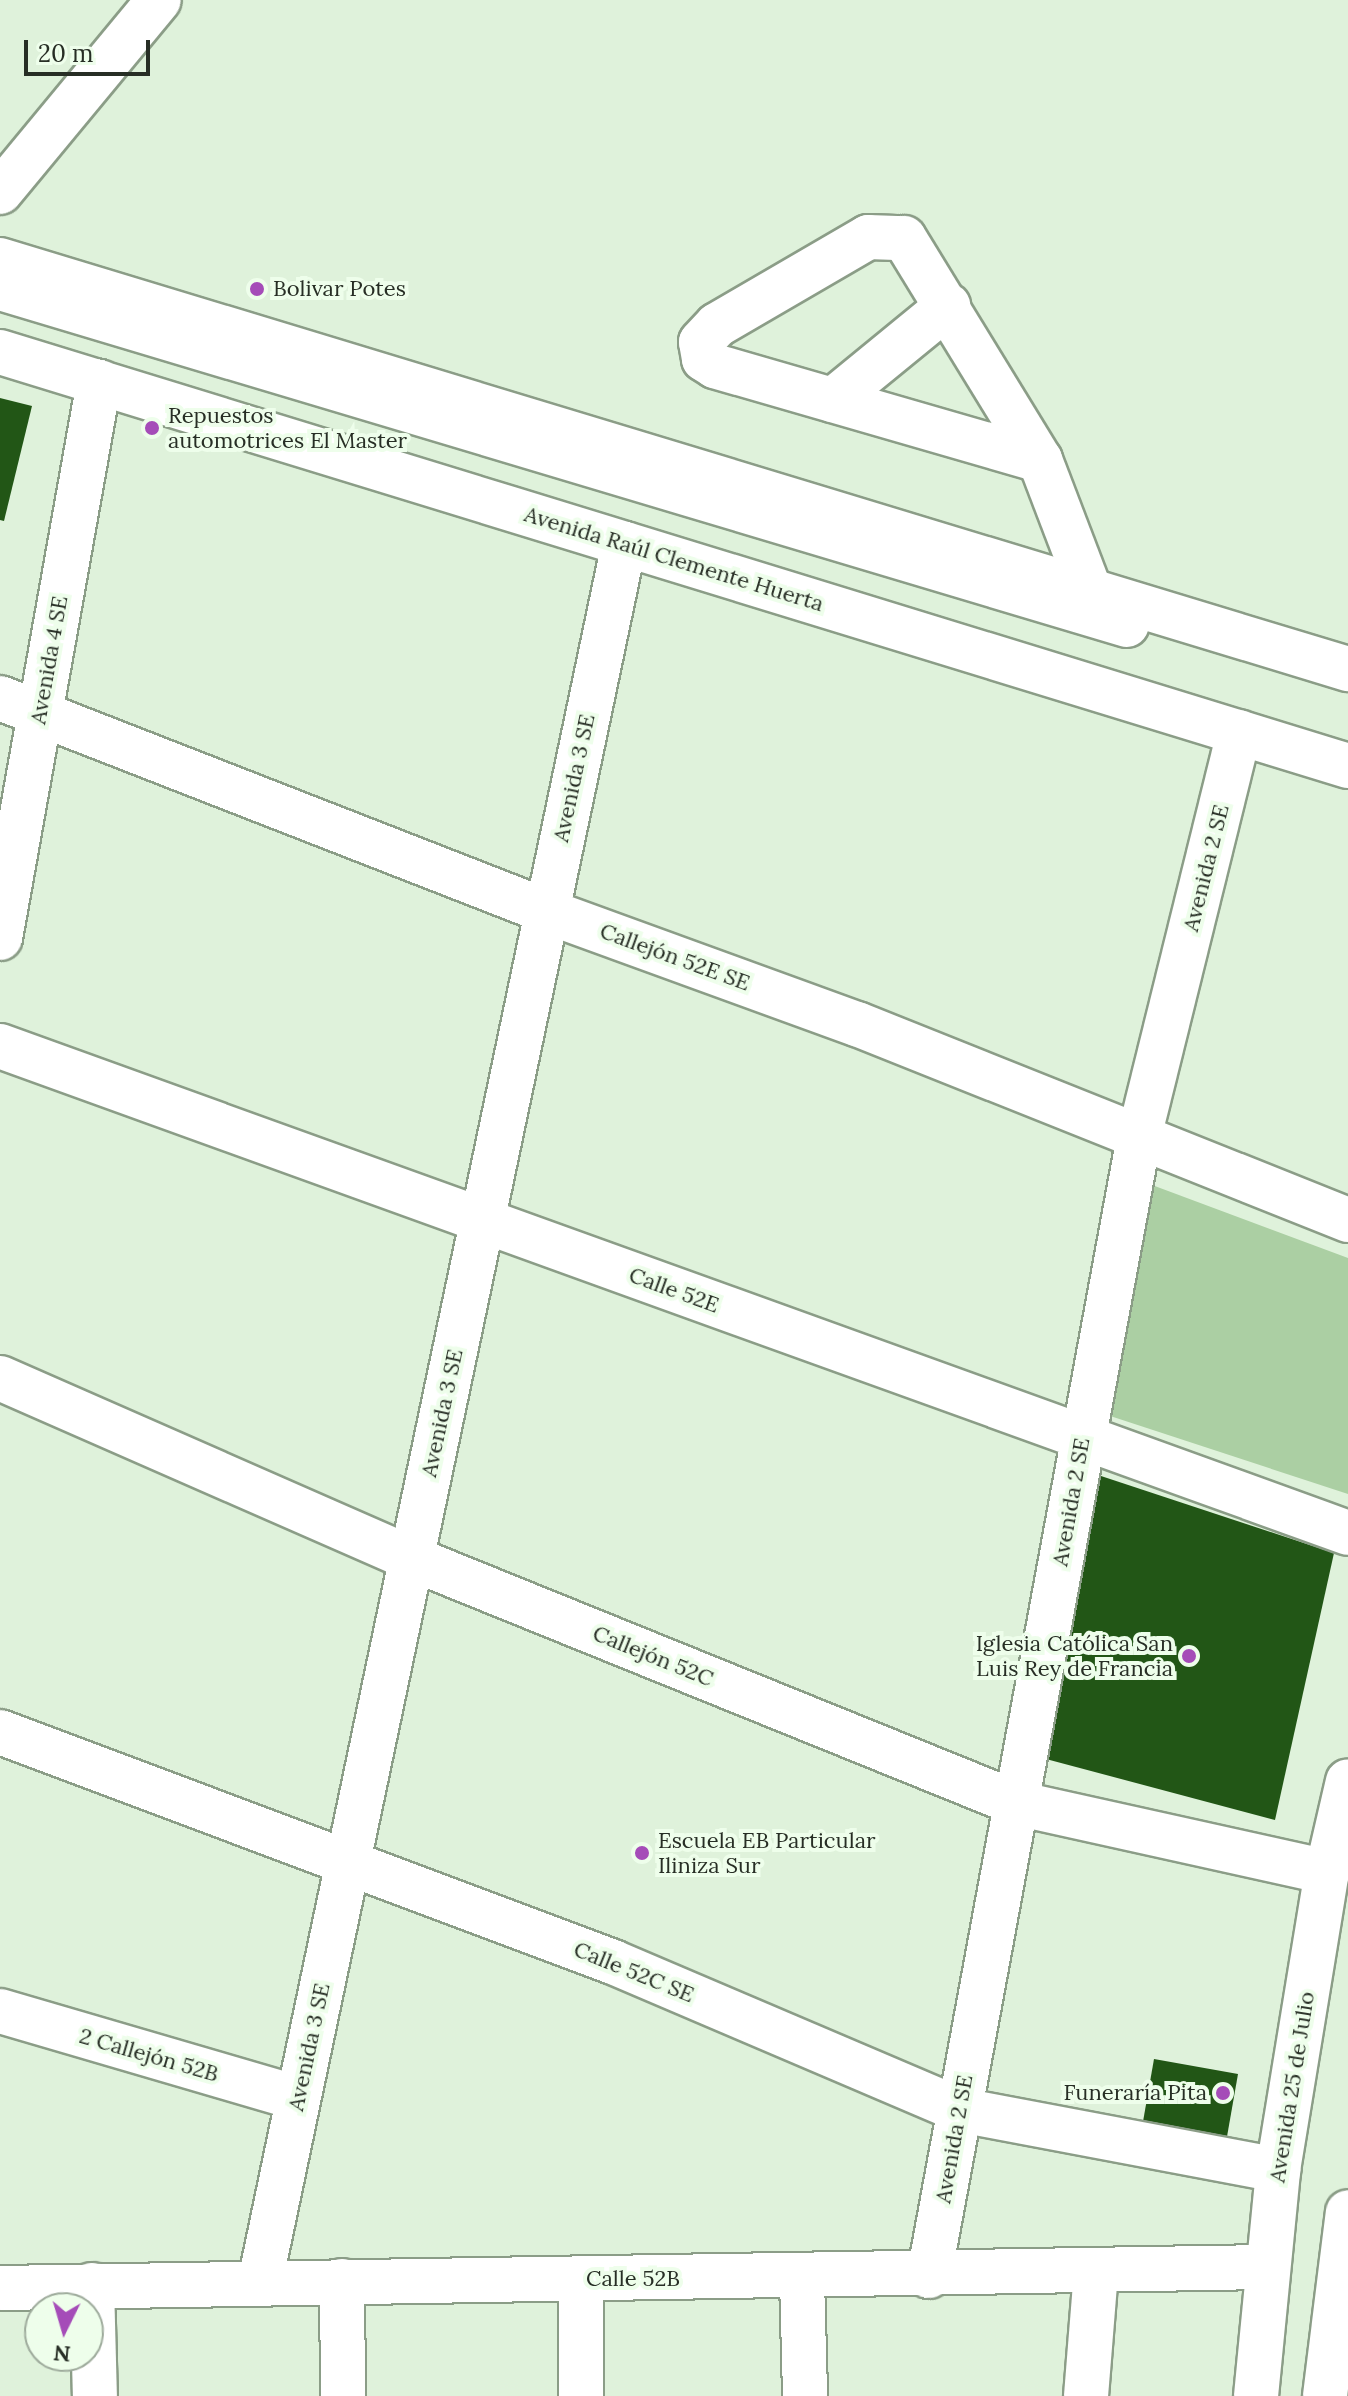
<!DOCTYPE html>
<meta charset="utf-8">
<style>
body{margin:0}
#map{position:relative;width:1348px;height:2396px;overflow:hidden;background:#dff2db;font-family:Lora,serif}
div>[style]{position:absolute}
.green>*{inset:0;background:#abcfa3}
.building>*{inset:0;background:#225616}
.roads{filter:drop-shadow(2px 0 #8b9d87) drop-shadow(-2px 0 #8b9d87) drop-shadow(0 2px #8b9d87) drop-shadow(0 -2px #8b9d87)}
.minor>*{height:44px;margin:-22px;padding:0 22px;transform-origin:22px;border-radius:22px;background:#fff}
.major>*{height:44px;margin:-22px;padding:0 22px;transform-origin:22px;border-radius:22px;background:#fff}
.dots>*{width:22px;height:22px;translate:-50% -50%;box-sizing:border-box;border:4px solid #eefeeb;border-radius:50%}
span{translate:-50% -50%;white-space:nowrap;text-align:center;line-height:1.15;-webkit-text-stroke:8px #eefeeb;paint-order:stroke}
.poi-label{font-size:22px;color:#272e25}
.left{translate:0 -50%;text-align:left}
.right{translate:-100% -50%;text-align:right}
.street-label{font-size:22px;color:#272e25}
.north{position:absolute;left:24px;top:2292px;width:80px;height:80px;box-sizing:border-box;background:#eefeeb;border:2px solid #9eab9c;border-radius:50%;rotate:185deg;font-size:22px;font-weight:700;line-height:32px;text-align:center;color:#272e25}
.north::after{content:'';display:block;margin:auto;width:28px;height:36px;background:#a54cb8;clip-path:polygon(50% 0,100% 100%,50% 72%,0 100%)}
.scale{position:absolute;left:24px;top:40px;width:126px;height:36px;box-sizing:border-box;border:4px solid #272e25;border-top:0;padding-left:10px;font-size:24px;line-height:28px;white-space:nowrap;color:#272e25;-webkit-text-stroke:6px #eefeeb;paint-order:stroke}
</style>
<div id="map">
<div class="green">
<i style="clip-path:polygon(1144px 1182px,1348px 1258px,1348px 1494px,1098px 1412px)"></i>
</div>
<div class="building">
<i style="clip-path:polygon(0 398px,32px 406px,4px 521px,0 520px)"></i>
<i style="clip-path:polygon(1101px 1476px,1334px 1553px,1275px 1820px,1046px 1759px)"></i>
<i style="clip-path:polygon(1154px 2059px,1238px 2074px,1225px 2148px,1141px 2133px)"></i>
</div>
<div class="roads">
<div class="minor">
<i style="left:0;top:192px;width:249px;rotate:-50.4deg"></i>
<i style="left:0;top:288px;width:1176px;rotate:16.65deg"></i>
<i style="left:833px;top:400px;width:149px;rotate:-39.3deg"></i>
<i style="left:1040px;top:460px;width:338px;rotate:-163.9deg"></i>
<i style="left:715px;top:366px;width:13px;rotate:-148deg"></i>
<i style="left:704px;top:359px;width:17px;rotate:-100deg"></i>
<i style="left:701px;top:342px;width:23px;rotate:-47deg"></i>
<i style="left:717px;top:325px;width:175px;rotate:-30.2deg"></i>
<i style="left:868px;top:237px;width:36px;rotate:2deg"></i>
<i style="left:904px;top:238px;width:260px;rotate:58.5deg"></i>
<i style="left:1040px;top:460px;width:140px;rotate:69.1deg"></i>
<i style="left:0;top:698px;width:586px;rotate:21.31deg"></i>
<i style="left:546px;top:911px;width:331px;rotate:20deg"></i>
<i style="left:857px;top:1024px;width:529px;rotate:21.76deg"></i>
<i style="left:0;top:938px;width:565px;rotate:-79.9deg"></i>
<i style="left:0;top:1046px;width:1433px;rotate:19.86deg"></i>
<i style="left:0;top:1378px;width:449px;rotate:23.7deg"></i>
<i style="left:411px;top:1558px;width:653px;rotate:22.05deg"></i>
<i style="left:1016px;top:1803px;width:319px;rotate:12.5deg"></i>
<i style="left:0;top:1732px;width:655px;rotate:20.57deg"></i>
<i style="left:613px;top:1962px;width:377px;rotate:23.1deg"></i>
<i style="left:960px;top:2110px;width:324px;rotate:10.7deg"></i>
<i style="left:0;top:2011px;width:310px;rotate:16.3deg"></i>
<i style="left:929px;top:2276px;width:1158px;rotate:-79.55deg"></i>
<i style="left:1139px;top:1137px;width:417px;rotate:-76.1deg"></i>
<i style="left:802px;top:2279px;width:117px;rotate:88.5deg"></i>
<i style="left:581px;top:2280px;width:116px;rotate:90deg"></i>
<i style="left:342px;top:2281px;width:115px;rotate:89.5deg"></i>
<i style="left:260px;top:2282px;width:1776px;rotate:-78.17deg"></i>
<i style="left:92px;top:2285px;width:111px;rotate:88.5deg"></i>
<i style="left:0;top:2288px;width:1267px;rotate:-0.95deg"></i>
<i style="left:1086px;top:2396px;width:124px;rotate:-85.4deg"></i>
</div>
<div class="major">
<i style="left:0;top:260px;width:1409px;rotate:16.88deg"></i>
<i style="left:0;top:352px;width:1410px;rotate:17.07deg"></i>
<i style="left:1256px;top:2396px;width:227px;rotate:-84.4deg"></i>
<i style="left:1278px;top:2170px;width:302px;rotate:-80.7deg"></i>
<i style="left:1327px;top:1872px;width:93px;rotate:-77deg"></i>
<i style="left:1325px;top:2396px;width:185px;rotate:-82.9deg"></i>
</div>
</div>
<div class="dots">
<i style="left:257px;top:289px;background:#a54cb8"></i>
<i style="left:152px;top:428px;background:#a54cb8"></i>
<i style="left:1189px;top:1656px;background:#a54cb8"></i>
<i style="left:642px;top:1853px;background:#a54cb8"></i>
<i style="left:1223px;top:2093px;background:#a54cb8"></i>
</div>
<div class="poi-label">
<span class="left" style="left:273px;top:289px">Bolivar Potes</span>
<span class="left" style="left:168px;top:428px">Repuestos<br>automotrices El Master</span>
<span class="right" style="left:1173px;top:1656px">Iglesia Católica San<br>Luis Rey de Francia</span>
<span class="left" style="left:658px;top:1853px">Escuela EB Particular<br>Iliniza Sur</span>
<span class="right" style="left:1207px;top:2093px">Funeraría Pita</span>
</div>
<div class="street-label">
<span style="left:674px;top:559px;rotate:17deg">Avenida Raúl Clemente Huerta</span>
<span style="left:49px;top:660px;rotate:-80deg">Avenida 4 SE</span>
<span style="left:574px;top:778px;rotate:-78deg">Avenida 3 SE</span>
<span style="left:1206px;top:868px;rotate:-76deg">Avenida 2 SE</span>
<span style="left:675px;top:957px;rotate:20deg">Callejón 52E SE</span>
<span style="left:674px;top:1290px;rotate:20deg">Calle 52E</span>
<span style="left:442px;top:1413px;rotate:-78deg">Avenida 3 SE</span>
<span style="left:1071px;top:1502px;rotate:-80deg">Avenida 2 SE</span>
<span style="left:653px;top:1656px;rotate:22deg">Callejón 52C</span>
<span style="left:634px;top:1972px;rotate:22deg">Calle 52C SE</span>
<span style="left:309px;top:2047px;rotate:-78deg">Avenida 3 SE</span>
<span style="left:149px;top:2055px;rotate:16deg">2 Callejón 52B</span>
<span style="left:1292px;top:2087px;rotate:-81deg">Avenida 25 de Julio</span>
<span style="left:954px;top:2139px;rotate:-80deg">Avenida 2 SE</span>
<span style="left:633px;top:2279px">Calle 52B</span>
</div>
<div class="north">N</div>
<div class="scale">20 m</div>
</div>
